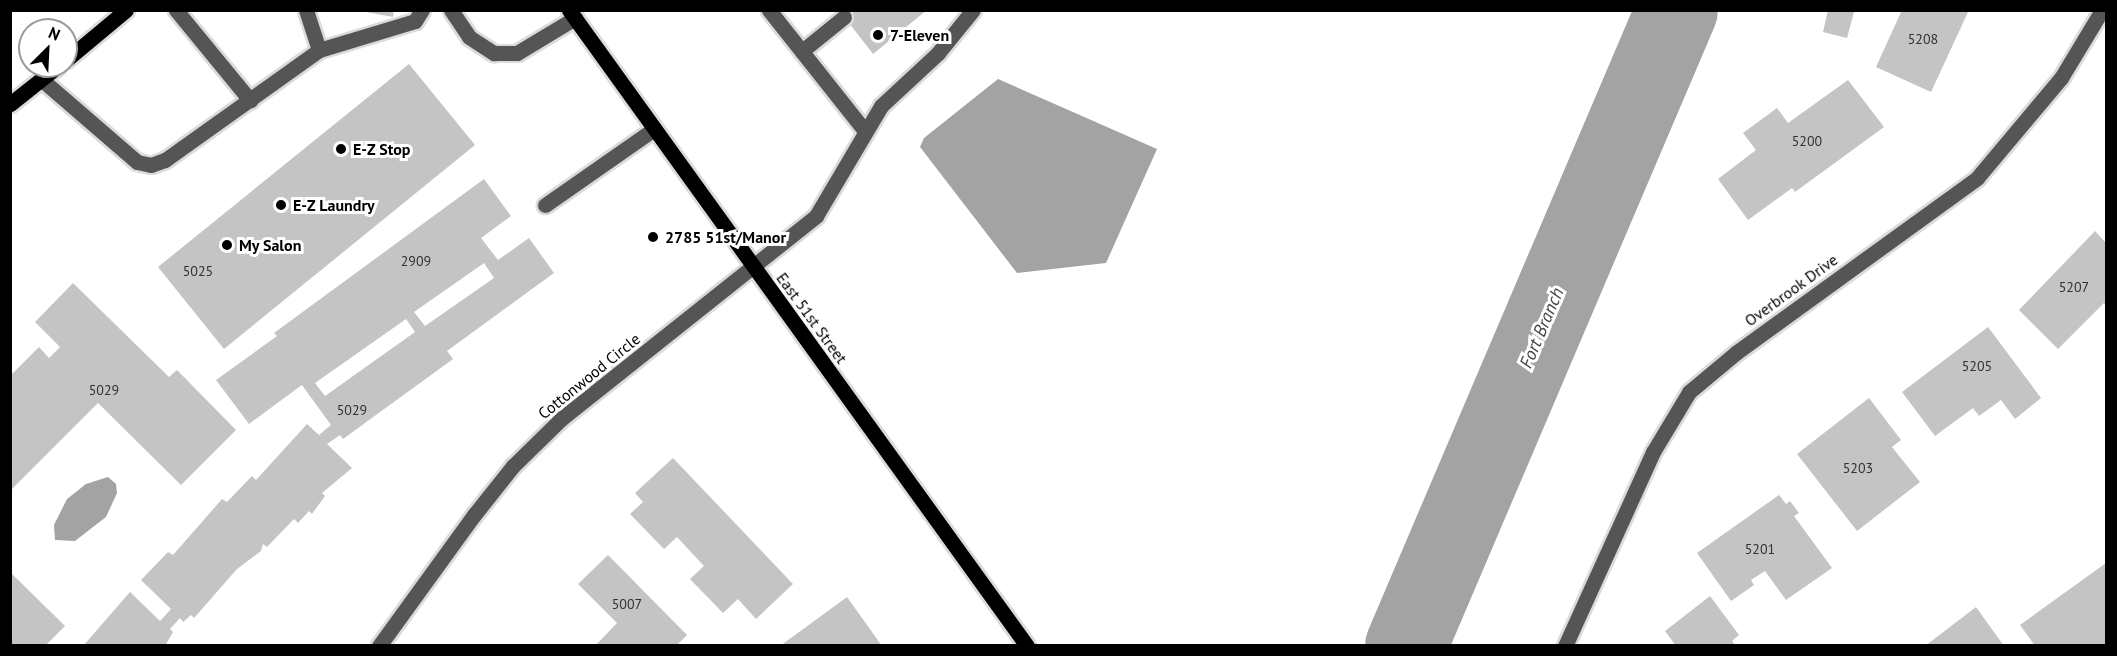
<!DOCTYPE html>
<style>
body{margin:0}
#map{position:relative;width:2117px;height:656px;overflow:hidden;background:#fff;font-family:"PT Sans",sans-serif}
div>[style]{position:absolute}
.water>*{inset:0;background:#a3a3a3}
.river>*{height:82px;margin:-41px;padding:0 41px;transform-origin:41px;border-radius:41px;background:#a3a3a3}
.building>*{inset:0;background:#c4c4c4}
.roads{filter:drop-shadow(2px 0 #dbdbdb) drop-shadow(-2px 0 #dbdbdb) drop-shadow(0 2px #dbdbdb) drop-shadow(0 -2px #dbdbdb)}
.minor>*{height:15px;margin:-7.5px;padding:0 7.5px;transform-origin:7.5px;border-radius:7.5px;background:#555}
.major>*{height:15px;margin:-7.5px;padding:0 7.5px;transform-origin:7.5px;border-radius:7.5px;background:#000}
.dots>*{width:16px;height:16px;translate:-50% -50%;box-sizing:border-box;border:3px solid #fff;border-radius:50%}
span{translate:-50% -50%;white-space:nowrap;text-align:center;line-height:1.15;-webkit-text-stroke:6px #fff;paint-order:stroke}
.number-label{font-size:14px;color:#313131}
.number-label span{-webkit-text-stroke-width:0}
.poi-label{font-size:16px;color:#000;font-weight:700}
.left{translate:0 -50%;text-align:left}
.street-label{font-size:16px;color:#000}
.water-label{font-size:18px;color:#444;font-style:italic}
.frame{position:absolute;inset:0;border:12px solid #000;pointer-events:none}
.north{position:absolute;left:18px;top:18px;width:60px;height:60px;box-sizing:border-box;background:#fff;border:2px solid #999;border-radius:50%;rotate:24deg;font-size:16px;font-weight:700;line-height:24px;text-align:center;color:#000}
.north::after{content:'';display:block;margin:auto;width:21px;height:27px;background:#000;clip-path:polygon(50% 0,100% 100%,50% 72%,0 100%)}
</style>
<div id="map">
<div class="water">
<i style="clip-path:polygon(998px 79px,1157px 149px,1106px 263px,1017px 273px,920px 147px,924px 138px)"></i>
<i style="clip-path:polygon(108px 477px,116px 484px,117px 493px,106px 517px,75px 541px,55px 540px,54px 525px,67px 499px,86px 484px)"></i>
</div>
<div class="river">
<i style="left:1406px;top:646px;width:691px;rotate:-66.92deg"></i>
</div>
<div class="building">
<i style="clip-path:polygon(355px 10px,394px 10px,393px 17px)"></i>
<i style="clip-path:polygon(839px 10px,927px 10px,873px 54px)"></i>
<i style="clip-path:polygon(1828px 10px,1854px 12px,1847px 38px,1823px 32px)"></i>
<i style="clip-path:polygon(1902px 10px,1969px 10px,1931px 92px,1876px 67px)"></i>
<i style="clip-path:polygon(409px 64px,475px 145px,224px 349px,158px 267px)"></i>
<i style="clip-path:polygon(1848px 80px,1884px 127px,1795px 192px,1792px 188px,1748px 220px,1718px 179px,1756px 150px,1743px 133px,1777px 108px,1788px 123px)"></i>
<i style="clip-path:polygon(evenodd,484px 179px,511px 216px,481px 238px,498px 260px,529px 238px,554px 273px,447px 351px,453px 359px,343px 439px,340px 435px,327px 444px,352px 468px,322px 493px,325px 496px,312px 514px,309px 511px,298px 523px,294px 519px,267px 547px,263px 544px,261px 551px,237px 569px,194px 618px,191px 615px,183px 622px,180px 618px,170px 629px,173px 632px,165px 646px,83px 646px,130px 592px,160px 621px,171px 609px,141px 580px,168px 552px,173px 555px,222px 499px,227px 502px,252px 476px,256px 480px,307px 424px,319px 435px,331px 425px,302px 385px,249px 424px,216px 380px,277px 336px,274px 333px,484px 179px,484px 263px,494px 278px,425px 326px,414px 312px,484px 263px,484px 179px,406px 319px,415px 332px,325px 396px,315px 383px,406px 319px)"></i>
<i style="clip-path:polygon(2095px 231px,2106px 243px,2106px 306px,2104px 303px,2058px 349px,2019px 310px)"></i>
<i style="clip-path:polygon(73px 283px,169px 377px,177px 370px,236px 430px,181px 485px,98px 403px,10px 491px,10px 376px,39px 347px,49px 358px,60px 347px,35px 322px)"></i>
<i style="clip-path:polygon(1988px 327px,2041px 398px,2015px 419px,2001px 400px,1979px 416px,1973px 408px,1935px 436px,1902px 392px)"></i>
<i style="clip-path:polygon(1869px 398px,1901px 440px,1892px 447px,1920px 482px,1857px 531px,1797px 454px)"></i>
<i style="clip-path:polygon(673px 458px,793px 584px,756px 619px,738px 599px,723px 613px,690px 579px,704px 566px,677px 537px,664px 549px,630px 514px,643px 502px,635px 493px)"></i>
<i style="clip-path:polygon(1779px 495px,1786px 504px,1790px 501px,1799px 513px,1794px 516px,1832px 568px,1786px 600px,1765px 571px,1751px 580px,1754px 585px,1731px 601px,1697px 553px)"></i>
<i style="clip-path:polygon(608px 555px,687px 635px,676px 646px,595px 646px,617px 623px,578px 584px)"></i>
<i style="clip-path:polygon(2106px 563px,2106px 646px,2035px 646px,2020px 625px)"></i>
<i style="clip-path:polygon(10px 572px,65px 626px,45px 646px,10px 646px)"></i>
<i style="clip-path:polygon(1710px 596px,1739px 635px,1732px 641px,1736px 646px,1676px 646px,1665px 631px)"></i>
<i style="clip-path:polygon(847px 597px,882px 646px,780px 646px)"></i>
<i style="clip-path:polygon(1976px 607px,2004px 646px,1925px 646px)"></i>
</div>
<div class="roads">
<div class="minor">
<i style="left:176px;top:10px;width:117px;rotate:50.6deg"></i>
<i style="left:306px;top:10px;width:42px;rotate:72deg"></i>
<i style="left:451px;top:10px;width:32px;rotate:56deg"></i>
<i style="left:469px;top:37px;width:30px;rotate:33deg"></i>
<i style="left:494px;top:53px;width:23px"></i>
<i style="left:517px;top:53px;width:68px;rotate:-31.1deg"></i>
<i style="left:769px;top:10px;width:153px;rotate:51.6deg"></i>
<i style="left:802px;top:51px;width:54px;rotate:-39deg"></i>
<i style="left:41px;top:79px;width:127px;rotate:40.8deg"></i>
<i style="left:137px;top:162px;width:14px;rotate:12deg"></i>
<i style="left:151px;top:165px;width:15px;rotate:-20deg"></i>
<i style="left:165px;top:160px;width:189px;rotate:-35.5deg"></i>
<i style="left:319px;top:50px;width:100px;rotate:-16.8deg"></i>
<i style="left:415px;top:21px;width:13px;rotate:-58deg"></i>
<i style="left:545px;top:205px;width:133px;rotate:-34.9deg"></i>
<i style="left:379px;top:646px;width:162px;rotate:-54.1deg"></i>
<i style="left:474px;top:515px;width:63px;rotate:-51.5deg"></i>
<i style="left:513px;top:466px;width:67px;rotate:-44.4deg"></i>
<i style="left:561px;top:419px;width:326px;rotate:-38.5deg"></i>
<i style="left:816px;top:216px;width:128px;rotate:-59.4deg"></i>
<i style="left:881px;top:106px;width:78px;rotate:-42.9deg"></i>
<i style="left:938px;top:53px;width:55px;rotate:-50.9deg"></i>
<i style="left:1565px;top:646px;width:213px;rotate:-65.6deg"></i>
<i style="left:1653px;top:452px;width:70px;rotate:-59deg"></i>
<i style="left:1689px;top:392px;width:62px;rotate:-39.8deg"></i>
<i style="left:1737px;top:352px;width:296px;rotate:-35.9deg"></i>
<i style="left:1977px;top:178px;width:131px;rotate:-50deg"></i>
<i style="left:2061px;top:78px;width:79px;rotate:-58.9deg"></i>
</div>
<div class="major">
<i style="left:569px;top:10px;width:784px;rotate:54.24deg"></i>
<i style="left:66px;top:60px;width:78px;rotate:-39.8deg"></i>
<i style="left:10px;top:104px;width:61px;rotate:-38.4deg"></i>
</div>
</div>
<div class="dots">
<i style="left:878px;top:35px;background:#000"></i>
<i style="left:341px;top:149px;background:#000"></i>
<i style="left:281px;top:205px;background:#000"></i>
<i style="left:653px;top:237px;background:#000"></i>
<i style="left:227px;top:245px;background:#000"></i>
</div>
<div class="number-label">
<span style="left:1923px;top:39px">5208</span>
<span style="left:1807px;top:141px">5200</span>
<span style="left:416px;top:261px">2909</span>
<span style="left:198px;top:271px">5025</span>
<span style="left:2074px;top:287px">5207</span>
<span style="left:1977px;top:366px">5205</span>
<span style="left:104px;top:390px">5029</span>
<span style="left:352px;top:410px">5029</span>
<span style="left:1858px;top:468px">5203</span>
<span style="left:1760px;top:549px">5201</span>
<span style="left:627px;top:604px">5007</span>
</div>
<div class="poi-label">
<span class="left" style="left:890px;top:35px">7-Eleven</span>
<span class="left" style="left:353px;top:149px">E-Z Stop</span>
<span class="left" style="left:293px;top:205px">E-Z Laundry</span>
<span class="left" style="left:665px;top:237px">2785 51st/Manor</span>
<span class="left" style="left:239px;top:245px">My Salon</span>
</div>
<div class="street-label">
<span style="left:1791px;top:290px;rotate:-36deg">Overbrook Drive</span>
<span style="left:812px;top:318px;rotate:54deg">East 51st Street</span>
<span style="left:589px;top:376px;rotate:-39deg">Cottonwood Circle</span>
</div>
<div class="water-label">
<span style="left:1542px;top:328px;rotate:-67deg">Fort Branch</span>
</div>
<div class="frame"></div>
<div class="north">N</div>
</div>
